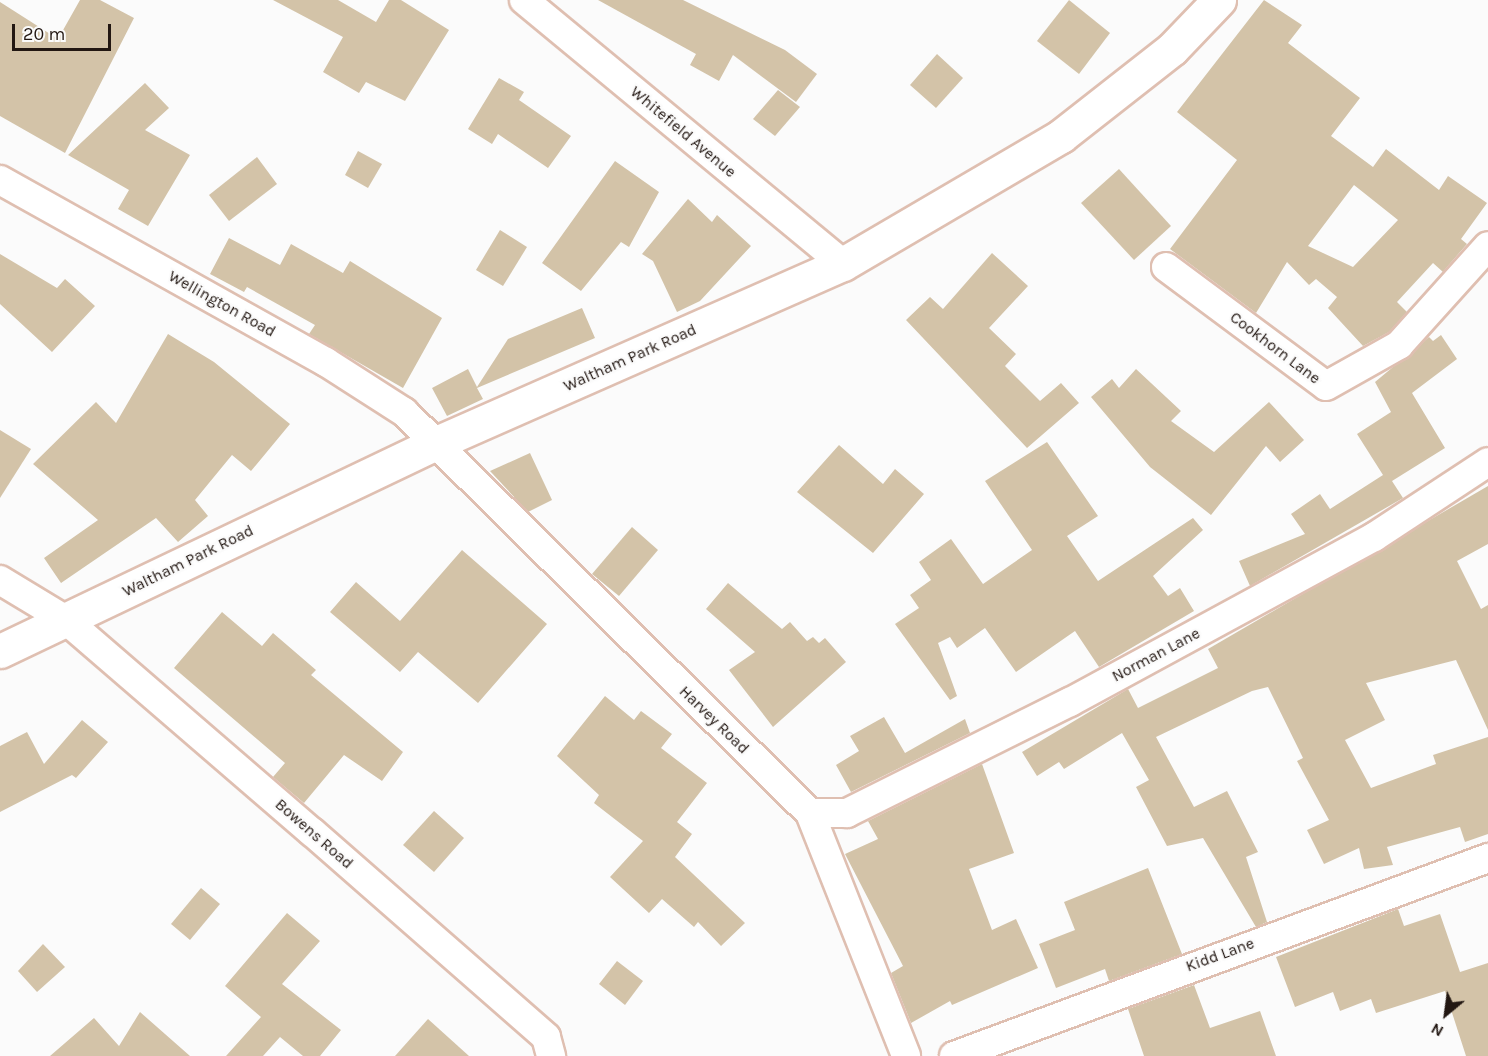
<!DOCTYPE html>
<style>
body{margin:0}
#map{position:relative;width:1488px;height:1056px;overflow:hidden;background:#fbfbfb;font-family:Karla,sans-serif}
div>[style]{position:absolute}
.building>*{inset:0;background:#d3c3a8}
.roads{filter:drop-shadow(2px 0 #dfbfb1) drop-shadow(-2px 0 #dfbfb1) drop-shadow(0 2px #dfbfb1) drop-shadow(0 -2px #dfbfb1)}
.minor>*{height:28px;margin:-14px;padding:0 14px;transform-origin:14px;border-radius:14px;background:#fff}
.secondary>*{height:33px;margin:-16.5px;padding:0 16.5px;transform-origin:16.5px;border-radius:16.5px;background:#fff}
span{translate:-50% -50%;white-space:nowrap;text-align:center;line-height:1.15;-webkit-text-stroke:4.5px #fbfbfb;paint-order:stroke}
.street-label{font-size:16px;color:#221712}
.north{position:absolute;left:1416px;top:984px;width:60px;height:60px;-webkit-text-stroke:4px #fbfbfb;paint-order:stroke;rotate:209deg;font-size:16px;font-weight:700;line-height:24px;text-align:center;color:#221712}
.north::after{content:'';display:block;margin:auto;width:21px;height:27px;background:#221712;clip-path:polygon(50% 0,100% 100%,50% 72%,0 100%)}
.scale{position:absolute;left:12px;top:24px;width:99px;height:27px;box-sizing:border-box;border:3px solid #221712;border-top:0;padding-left:8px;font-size:18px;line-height:21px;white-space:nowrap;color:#221712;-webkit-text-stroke:4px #fbfbfb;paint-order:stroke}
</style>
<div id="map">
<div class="building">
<i style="clip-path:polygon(80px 0,100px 0,134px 18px,65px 153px,0 116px,0 2px,58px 39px)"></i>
<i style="clip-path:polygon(273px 0,338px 0,376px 22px,389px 0,401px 0,449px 30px,405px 101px,366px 82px,359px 93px,323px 72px,343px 37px)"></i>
<i style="clip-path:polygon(598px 0,683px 0,785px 50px,817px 74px,796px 102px,733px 55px,719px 81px,690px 65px,696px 54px)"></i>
<i style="clip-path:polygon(1069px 0,1110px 33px,1079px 74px,1037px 41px)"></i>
<i style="clip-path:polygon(evenodd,1264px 0,1302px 25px,1288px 43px,1360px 98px,1331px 136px,1373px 167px,1386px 149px,1439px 190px,1448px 176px,1487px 203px,1461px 239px,1467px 244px,1447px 267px,1443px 272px,1433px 263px,1397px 302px,1407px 312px,1389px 332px,1363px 346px,1328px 308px,1337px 297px,1316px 279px,1309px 285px,1287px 262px,1256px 313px,1170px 249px,1237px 160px,1177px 112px,1264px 0,1354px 185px,1398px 220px,1353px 267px,1308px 246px,1354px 185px)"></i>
<i style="clip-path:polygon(937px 54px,963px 78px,936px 108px,910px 85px)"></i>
<i style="clip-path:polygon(499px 78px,524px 92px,519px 100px,571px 136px,548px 168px,498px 134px,492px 144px,468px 129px)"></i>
<i style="clip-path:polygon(145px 83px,169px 108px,145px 130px,190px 155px,148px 226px,118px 209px,129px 190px,68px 155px)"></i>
<i style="clip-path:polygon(778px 90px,800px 107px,775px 136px,753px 119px)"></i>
<i style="clip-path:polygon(358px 151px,382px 164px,368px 188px,345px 175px)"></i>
<i style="clip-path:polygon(257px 157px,277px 184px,229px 221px,209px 195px)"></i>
<i style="clip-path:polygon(615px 161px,659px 192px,629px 247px,621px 242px,581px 291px,542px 263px)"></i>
<i style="clip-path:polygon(1119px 169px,1171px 226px,1134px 260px,1081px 203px)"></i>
<i style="clip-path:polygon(688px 199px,712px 222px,717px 215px,751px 246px,700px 301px,677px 312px,653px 261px,642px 254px)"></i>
<i style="clip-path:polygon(500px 230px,527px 247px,503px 286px,476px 270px)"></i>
<i style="clip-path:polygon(229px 238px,280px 265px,291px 244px,343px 273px,350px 261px,442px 318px,403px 388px,309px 334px,315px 325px,247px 287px,244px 292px,210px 274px)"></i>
<i style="clip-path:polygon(992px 253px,1028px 286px,989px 328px,1016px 354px,1005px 366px,1040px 401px,1061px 383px,1079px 403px,1027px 448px,906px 320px,930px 297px,943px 309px)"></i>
<i style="clip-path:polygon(0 254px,57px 288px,65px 279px,95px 306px,52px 352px,0 304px)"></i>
<i style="clip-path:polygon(582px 308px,595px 338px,477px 388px,483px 399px,447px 416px,432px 388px,468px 369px,477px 387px,508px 339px)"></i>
<i style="clip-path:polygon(168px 334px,214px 362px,290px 424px,251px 471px,232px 455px,195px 500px,208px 516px,178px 542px,156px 518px,61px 583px,44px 558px,98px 520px,33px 464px,96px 402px,116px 423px)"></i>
<i style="clip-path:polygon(1441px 335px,1457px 359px,1412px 393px,1445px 448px,1392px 481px,1403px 498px,1250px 586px,1239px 561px,1305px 534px,1291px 514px,1320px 494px,1330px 509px,1383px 475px,1357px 434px,1391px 412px,1375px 382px,1429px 337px,1433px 341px)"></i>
<i style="clip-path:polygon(1136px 369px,1181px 411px,1171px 421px,1214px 452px,1269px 402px,1304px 440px,1280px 462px,1266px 446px,1211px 515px,1150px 467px,1091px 397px,1112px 379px,1119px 388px)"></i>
<i style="clip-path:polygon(0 430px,31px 449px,0 498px)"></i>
<i style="clip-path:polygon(1047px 442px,1098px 516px,1067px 536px,1098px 581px,1193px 518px,1203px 530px,1153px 576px,1168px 596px,1180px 588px,1194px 611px,1099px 667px,1075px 631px,1016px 672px,985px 628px,957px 648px,950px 637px,938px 643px,957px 696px,950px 700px,895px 624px,919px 608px,910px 595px,931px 580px,919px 562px,951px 539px,983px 584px,1032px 550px,985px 481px)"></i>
<i style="clip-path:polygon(839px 445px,883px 484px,895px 469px,924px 494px,873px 553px,797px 492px)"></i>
<i style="clip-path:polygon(530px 453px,552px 500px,528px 512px,490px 471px)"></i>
<i style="clip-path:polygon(1488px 486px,1488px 544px,1457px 561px,1481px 609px,1488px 605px,1488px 730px,1456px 660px,1366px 683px,1385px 720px,1345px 740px,1371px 788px,1436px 764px,1433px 755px,1488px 737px,1488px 834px,1465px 842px,1460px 827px,1387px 847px,1393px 865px,1364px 869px,1359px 848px,1324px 864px,1307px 830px,1329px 820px,1297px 761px,1303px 758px,1268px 687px,1252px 691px,1156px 737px,1194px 807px,1227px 791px,1258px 852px,1246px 857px,1267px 922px,1256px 927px,1203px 838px,1167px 846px,1136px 787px,1149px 780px,1122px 733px,1064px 769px,1059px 762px,1037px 776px,1022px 752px,1128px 689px,1138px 708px,1218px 668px,1208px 649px)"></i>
<i style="clip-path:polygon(632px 527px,658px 550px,619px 596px,592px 574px)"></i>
<i style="clip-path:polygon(462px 550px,547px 624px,478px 703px,418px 652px,400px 672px,330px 612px,356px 582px,400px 621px)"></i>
<i style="clip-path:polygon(728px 583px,782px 629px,790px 622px,807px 641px,813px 637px,819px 643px,825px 638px,846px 662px,773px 727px,729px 670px,755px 652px,706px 609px)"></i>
<i style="clip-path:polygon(222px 612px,262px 646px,273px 633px,316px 670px,311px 675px,403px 752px,382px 781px,344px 755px,304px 803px,273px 777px,285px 763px,174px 668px)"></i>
<i style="clip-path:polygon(605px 696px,634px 720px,641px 711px,672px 734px,661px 748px,707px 783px,677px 822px,692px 834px,675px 857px,745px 923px,721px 946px,698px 922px,694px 927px,662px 899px,649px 913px,610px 877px,643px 841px,594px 803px,599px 795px,557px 756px)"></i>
<i style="clip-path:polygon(884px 717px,905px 753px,965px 719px,970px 733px,851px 792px,836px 765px,859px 751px,850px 736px)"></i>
<i style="clip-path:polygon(82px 720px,108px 742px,76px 778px,72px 775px,0 812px,0 746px,27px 732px,44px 764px)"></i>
<i style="clip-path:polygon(982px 764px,1014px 853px,969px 869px,992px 930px,1016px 919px,1038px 968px,952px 1005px,950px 1001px,911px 1023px,891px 973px,903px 966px,845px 854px,878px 839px,868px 821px)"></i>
<i style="clip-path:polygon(434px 811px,464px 838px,434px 872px,403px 845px)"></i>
<i style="clip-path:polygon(1148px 868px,1182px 954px,1109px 981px,1105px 969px,1056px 988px,1039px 944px,1075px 930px,1064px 902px)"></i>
<i style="clip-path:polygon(201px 888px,220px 904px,190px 940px,171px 924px)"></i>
<i style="clip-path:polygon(1398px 909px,1404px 926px,1440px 914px,1460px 972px,1488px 963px,1488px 1056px,1466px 1056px,1445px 991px,1376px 1013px,1371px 999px,1340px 1011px,1333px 992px,1295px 1007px,1276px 957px)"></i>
<i style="clip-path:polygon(287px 913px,320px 941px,282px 984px,341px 1030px,320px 1056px,303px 1056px,280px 1037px,263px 1056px,226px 1056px,261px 1017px,225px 986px)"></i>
<i style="clip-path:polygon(43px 944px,65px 967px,37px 992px,18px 971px)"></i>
<i style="clip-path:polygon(617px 961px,643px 981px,625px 1005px,599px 984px)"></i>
<i style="clip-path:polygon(1194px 985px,1210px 1028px,1260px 1011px,1276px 1056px,1144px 1056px,1128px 1009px)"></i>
<i style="clip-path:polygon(140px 1012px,190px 1056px,50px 1056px,94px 1018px,119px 1046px)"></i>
<i style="clip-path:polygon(428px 1019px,469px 1056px,395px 1056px)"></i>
</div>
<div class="roads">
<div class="minor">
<i style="left:524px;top:0;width:414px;rotate:39.6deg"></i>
<i style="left:0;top:180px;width:373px;rotate:29.2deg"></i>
<i style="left:326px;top:362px;width:93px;rotate:32.7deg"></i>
<i style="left:404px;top:412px;width:571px;rotate:44.65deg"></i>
<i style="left:810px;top:813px;width:261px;rotate:68.4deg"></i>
<i style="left:1166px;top:267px;width:199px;rotate:36.6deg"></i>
<i style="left:1326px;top:386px;width:84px;rotate:-29.3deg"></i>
<i style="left:1399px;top:345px;width:133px;rotate:-48deg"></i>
<i style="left:0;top:580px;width:77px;rotate:31.2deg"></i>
<i style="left:66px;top:620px;width:325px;rotate:40.8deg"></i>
<i style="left:312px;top:832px;width:311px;rotate:41.2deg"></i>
<i style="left:546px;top:1037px;width:20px;rotate:75deg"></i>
<i style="left:810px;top:813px;width:37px"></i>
<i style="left:847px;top:813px;width:249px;rotate:-26.5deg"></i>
<i style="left:1070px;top:702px;width:346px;rotate:-28.5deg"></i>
<i style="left:1374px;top:537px;width:136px;rotate:-33.3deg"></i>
<i style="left:954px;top:1056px;width:570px;rotate:-20.34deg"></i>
</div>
<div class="secondary">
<i style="left:0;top:651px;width:479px;rotate:-25.5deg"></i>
<i style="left:432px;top:445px;width:449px;rotate:-23.8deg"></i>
<i style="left:843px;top:264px;width:253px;rotate:-30.4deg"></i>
<i style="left:1061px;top:136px;width:141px;rotate:-38.1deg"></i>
<i style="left:1172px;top:49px;width:68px;rotate:-46.2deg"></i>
</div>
</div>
<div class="street-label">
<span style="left:683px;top:132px;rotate:40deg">Whitefield Avenue</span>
<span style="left:222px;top:304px;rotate:29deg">Wellington Road</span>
<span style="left:1275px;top:348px;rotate:37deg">Cookhorn Lane</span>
<span style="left:630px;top:358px;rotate:-24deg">Waltham Park Road</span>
<span style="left:188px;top:561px;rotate:-26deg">Waltham Park Road</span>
<span style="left:1156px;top:655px;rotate:-28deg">Norman Lane</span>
<span style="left:714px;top:720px;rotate:44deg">Harvey Road</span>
<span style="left:314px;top:834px;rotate:41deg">Bowens Road</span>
<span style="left:1220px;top:955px;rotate:-20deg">Kidd Lane</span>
</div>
<div class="north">N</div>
<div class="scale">20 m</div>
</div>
